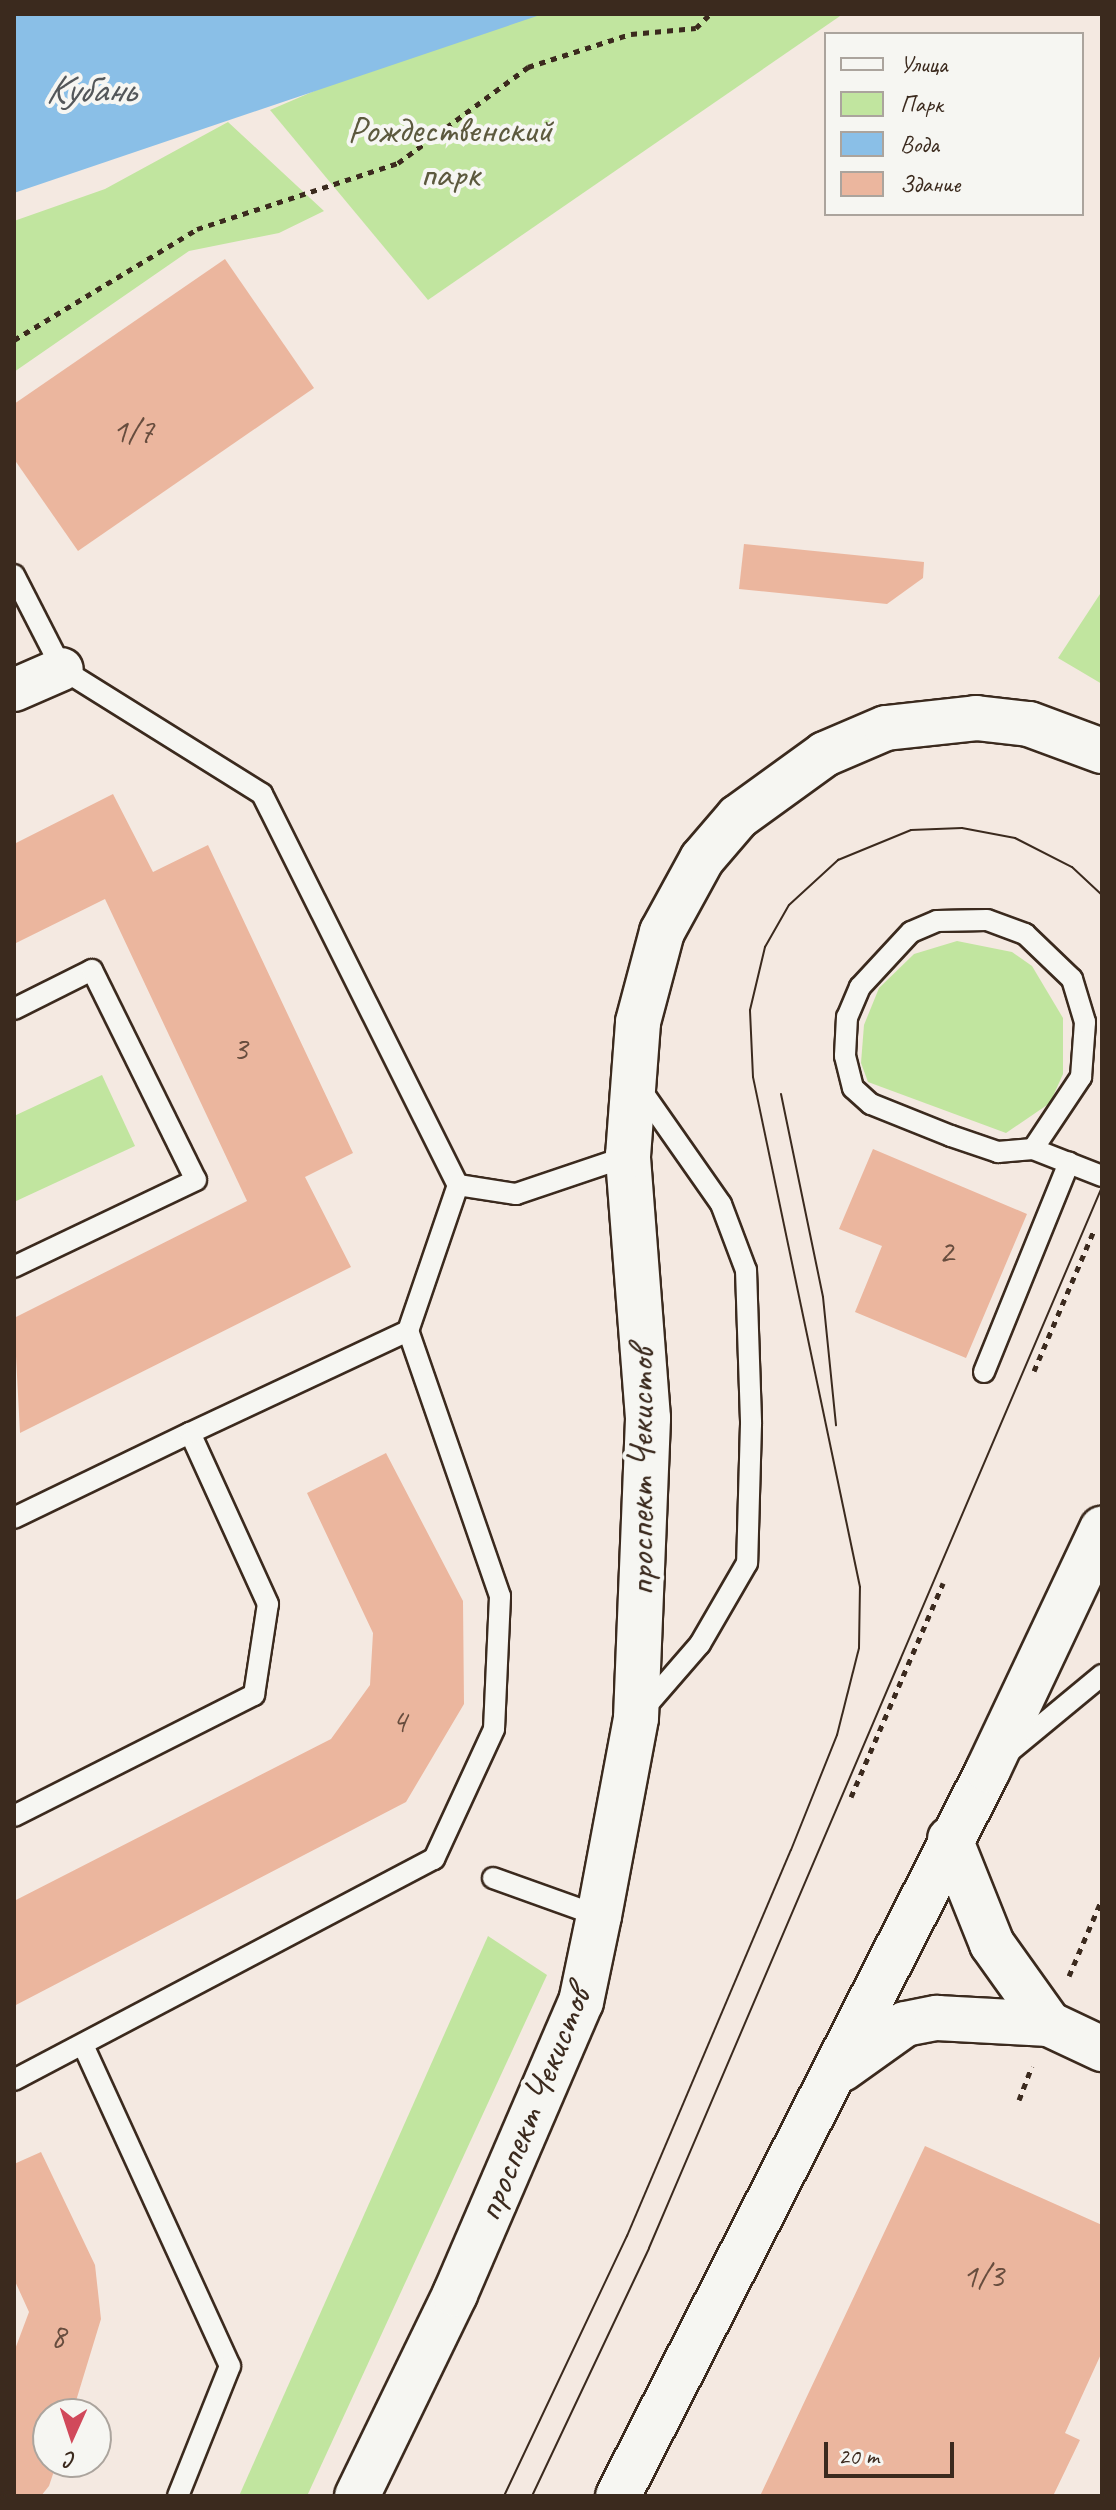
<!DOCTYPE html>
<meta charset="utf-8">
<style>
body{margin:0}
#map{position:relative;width:1116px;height:2510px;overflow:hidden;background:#f4e9e1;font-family:Caveat,sans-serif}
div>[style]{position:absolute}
.green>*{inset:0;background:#c1e59f}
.water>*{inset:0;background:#8abfe7}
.building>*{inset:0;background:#ebb69e}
.path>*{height:5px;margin-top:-2.5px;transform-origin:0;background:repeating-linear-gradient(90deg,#3b2a1e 0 6px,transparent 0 12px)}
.roads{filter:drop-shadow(2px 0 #3b2a1e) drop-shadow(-2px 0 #3b2a1e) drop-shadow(0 2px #3b2a1e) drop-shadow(0 -2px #3b2a1e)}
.service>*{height:20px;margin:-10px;padding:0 10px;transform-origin:10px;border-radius:10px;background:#f6f6f2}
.minor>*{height:42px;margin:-21px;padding:0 21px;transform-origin:21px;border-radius:21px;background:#f6f6f2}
.secondary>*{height:44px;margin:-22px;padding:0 22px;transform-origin:22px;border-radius:22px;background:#f6f6f2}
.tram>*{height:2px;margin:-1px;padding:0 1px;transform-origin:1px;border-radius:1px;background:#3b2a1e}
span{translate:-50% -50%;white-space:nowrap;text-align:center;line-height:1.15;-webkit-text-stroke:8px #f6f6f2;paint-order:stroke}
.number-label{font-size:34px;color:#674d3e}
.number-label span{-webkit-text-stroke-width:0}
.park-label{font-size:38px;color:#5c593e}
.street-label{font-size:38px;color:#3b2a1e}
.water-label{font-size:40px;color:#53575a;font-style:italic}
.frame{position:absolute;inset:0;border:16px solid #3b2a1e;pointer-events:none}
.legend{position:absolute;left:824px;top:32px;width:260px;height:184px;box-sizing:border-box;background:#f6f6f2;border:2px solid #aba49d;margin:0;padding:10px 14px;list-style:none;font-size:24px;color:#3b2a1e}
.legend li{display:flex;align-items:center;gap:16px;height:40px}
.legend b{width:40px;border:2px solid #aba49d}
.north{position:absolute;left:32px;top:2398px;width:80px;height:80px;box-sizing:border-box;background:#f6f6f2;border:2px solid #aba49d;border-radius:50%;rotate:183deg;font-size:22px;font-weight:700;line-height:32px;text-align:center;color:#3b2a1e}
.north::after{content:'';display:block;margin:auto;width:28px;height:36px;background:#d1495b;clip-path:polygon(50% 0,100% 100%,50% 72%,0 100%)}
.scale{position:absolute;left:824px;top:2442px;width:130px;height:36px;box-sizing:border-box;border:4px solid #3b2a1e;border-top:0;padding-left:10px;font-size:24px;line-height:28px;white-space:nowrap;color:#3b2a1e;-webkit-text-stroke:6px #f6f6f2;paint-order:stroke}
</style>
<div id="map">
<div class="green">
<i style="clip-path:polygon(494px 14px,843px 14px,428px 300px,270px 110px)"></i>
<i style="clip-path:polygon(228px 122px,324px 211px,279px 233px,189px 251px,14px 372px,14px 221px,105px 189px)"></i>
<i style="clip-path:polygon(1102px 591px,1102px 684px,1058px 658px)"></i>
<i style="clip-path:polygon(957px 941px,1012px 952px,1032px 966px,1063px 1018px,1063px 1074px,1050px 1103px,1006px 1133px,868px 1082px,861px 1063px,864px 1025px,879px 988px,914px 954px)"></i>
<i style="clip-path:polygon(102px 1075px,135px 1146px,14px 1202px,14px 1116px)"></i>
<i style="clip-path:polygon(488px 1936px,547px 1975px,307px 2496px,239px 2496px)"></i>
</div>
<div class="water">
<i style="clip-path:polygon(14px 14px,543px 14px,14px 193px)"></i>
</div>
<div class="building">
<i style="clip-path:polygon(225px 259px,314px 388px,78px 551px,14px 459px,14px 404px)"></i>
<i style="clip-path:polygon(744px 544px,924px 562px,923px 578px,887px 604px,739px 589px)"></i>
<i style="clip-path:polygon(113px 794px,153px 872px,208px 845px,353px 1153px,305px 1177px,351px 1267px,20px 1433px,14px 1318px,247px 1201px,105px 899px,14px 944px,14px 844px)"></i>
<i style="clip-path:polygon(873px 1149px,1027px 1214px,966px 1358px,855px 1312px,882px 1246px,839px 1229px)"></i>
<i style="clip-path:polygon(386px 1453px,463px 1601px,464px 1704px,406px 1802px,14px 2006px,14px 1901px,331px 1739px,370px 1685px,373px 1633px,307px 1493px)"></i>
<i style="clip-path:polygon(925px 2146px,1102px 2225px,1102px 2352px,1065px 2433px,1080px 2440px,1053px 2496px,760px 2496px)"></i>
<i style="clip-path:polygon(41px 2152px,95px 2265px,101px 2319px,72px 2414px,48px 2414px,48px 2462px,57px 2462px,49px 2486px,41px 2496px,14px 2496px,14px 2352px,29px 2312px,14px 2279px,14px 2164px)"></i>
</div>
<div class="path">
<i style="left:14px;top:340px;width:214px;rotate:-31.2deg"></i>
<i style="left:197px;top:229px;width:212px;rotate:-18.2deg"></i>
<i style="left:398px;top:163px;width:162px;rotate:-36.4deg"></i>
<i style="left:528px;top:67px;width:108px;rotate:-17.8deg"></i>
<i style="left:631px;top:34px;width:65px;rotate:-5.3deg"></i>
<i style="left:696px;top:28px;width:20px;rotate:-45deg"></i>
<i style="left:1034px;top:1371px;width:153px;rotate:-66.9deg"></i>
<i style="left:851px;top:1797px;width:233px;rotate:-66.7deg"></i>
<i style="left:1069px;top:1976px;width:84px;rotate:-66.8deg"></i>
<i style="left:1019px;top:2100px;width:36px;rotate:-69deg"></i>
</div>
<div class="roads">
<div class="service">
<i style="left:14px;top:575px;width:106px;rotate:62.9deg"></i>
<i style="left:62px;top:669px;width:236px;rotate:32deg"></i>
<i style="left:262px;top:794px;width:437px;rotate:63.4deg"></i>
<i style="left:458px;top:1185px;width:59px;rotate:8.8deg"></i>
<i style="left:516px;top:1194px;width:118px;rotate:-18.7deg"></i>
<i style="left:14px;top:1009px;width:87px;rotate:-26.6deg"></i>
<i style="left:92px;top:970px;width:234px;rotate:63.7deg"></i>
<i style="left:196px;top:1180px;width:202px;rotate:154.5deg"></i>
<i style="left:639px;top:1087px;width:143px;rotate:55deg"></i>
<i style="left:721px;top:1204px;width:71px;rotate:69.3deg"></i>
<i style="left:746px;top:1270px;width:154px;rotate:88.1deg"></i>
<i style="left:751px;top:1424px;width:139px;rotate:91.6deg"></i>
<i style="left:747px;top:1563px;width:94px;rotate:120.1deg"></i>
<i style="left:700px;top:1644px;width:89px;rotate:130.9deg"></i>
<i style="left:1033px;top:1149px;width:87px;rotate:-56.3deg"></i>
<i style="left:1081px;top:1077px;width:55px;rotate:-85.8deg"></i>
<i style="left:1085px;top:1022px;width:45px;rotate:-106.8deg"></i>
<i style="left:1072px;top:979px;width:65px;rotate:-136.2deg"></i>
<i style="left:1025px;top:934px;width:40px;rotate:-159.8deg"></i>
<i style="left:987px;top:920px;width:50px;rotate:178.9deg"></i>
<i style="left:937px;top:921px;width:28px;rotate:157deg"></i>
<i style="left:911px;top:932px;width:75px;rotate:132.8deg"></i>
<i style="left:860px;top:987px;width:33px;rotate:113deg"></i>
<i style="left:847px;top:1017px;width:39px;rotate:93deg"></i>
<i style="left:845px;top:1056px;width:33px;rotate:76deg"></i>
<i style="left:853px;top:1088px;width:24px;rotate:42deg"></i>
<i style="left:871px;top:1104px;width:86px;rotate:21.8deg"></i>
<i style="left:951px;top:1136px;width:50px;rotate:18.8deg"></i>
<i style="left:998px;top:1152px;width:35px;rotate:-5deg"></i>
<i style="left:1033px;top:1149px;width:74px;rotate:21.4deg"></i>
<i style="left:984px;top:1372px;width:226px;rotate:-67.9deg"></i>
<i style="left:14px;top:1518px;width:195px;rotate:-25.8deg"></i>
<i style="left:1009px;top:1752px;width:121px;rotate:-39.6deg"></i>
<i style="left:14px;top:1816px;width:269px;rotate:-26.8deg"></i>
<i style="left:254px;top:1695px;width:92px;rotate:-81.3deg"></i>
<i style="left:268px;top:1604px;width:188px;rotate:-114.5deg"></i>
<i style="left:190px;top:1433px;width:241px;rotate:-25.1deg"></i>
<i style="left:493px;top:1878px;width:113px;rotate:19.7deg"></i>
<i style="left:83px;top:2045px;width:353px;rotate:65.4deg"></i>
<i style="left:230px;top:2366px;width:140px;rotate:111.8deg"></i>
<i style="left:14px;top:2080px;width:475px;rotate:-27.8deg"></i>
<i style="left:434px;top:1859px;width:143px;rotate:-65.2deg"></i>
<i style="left:494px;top:1729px;width:133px;rotate:-87.4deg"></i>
<i style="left:500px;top:1596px;width:281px;rotate:-109.1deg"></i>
<i style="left:408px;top:1331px;width:154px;rotate:-71.1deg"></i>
</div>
<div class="minor">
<i style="left:14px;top:690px;width:52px;rotate:-23.6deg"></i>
</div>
<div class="secondary">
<i style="left:950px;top:1839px;width:113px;rotate:68.2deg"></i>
<i style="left:992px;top:1944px;width:98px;rotate:54.5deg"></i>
<i style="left:842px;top:2069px;width:77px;rotate:-35.5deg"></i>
<i style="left:905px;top:2024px;width:33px;rotate:-11deg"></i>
<i style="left:937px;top:2018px;width:112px;rotate:3.1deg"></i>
<i style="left:1049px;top:2024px;width:59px;rotate:25.3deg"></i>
<i style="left:357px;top:2496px;width:225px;rotate:-64.1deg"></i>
<i style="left:455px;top:2294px;width:318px;rotate:-66.7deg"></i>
<i style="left:581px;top:2002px;width:88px;rotate:-78.2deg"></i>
<i style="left:599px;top:1916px;width:201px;rotate:-79.4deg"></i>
<i style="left:636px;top:1718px;width:300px;rotate:-87.7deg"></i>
<i style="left:648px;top:1418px;width:263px;rotate:-94.4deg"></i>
<i style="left:628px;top:1156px;width:134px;rotate:-85.7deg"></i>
<i style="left:638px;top:1022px;width:93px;rotate:-75.1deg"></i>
<i style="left:662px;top:932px;width:83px;rotate:-61.3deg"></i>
<i style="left:702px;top:859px;width:55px;rotate:-49.4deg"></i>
<i style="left:738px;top:817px;width:107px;rotate:-35.9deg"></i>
<i style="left:825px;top:754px;width:66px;rotate:-23.1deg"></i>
<i style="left:886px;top:728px;width:91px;rotate:-6.3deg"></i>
<i style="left:976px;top:718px;width:53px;rotate:6.5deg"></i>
<i style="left:1029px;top:724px;width:78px;rotate:20.3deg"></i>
<i style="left:618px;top:2496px;width:815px;rotate:-62.99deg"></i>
<i style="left:988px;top:1770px;width:267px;rotate:-64.7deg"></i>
</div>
</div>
<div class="tram">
<i style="left:781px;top:1094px;width:207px;rotate:78.3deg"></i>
<i style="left:823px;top:1297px;width:129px;rotate:84.2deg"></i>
<i style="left:504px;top:2496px;width:288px;rotate:-64.7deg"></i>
<i style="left:627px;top:2236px;width:419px;rotate:-67deg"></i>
<i style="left:791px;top:1850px;width:124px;rotate:-68.2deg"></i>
<i style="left:837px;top:1735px;width:90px;rotate:-75.8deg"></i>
<i style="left:859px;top:1648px;width:61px;rotate:-89.1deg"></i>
<i style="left:860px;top:1587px;width:521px;rotate:-101.85deg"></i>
<i style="left:753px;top:1077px;width:67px;rotate:-92.6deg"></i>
<i style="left:750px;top:1010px;width:65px;rotate:-76.6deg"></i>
<i style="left:765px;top:947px;width:48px;rotate:-60.3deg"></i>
<i style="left:789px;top:905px;width:67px;rotate:-42.6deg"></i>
<i style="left:838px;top:860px;width:79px;rotate:-22.3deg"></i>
<i style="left:911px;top:830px;width:51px;rotate:-2.2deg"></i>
<i style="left:962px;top:828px;width:54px;rotate:10.7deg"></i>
<i style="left:1015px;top:838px;width:64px;rotate:27deg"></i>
<i style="left:1072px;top:867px;width:41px;rotate:43deg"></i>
<i style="left:532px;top:2496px;width:274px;rotate:-64.7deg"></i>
<i style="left:649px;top:2248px;width:1154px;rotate:-66.88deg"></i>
</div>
<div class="number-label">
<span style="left:133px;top:431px">1/7</span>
<span style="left:240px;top:1049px">3</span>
<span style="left:946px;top:1251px">2</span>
<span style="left:399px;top:1721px">4</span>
<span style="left:983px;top:2276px">1/3</span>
<span style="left:58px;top:2336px">8</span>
</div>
<div class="park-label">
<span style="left:450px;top:152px">Рождественский<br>парк</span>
</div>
<div class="street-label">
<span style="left:641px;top:1472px;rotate:-90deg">проспект Чекистов</span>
<span style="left:533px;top:2104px;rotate:-68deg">проспект Чекистов</span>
</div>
<div class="water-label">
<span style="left:90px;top:89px">Кубань</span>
</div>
<div class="frame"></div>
<ul class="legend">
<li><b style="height:10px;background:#f6f6f2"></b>Улица</li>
<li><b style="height:22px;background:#c1e59f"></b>Парк</li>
<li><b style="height:22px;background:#8abfe7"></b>Вода</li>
<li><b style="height:22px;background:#ebb69e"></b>Здание</li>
</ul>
<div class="north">С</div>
<div class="scale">20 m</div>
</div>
